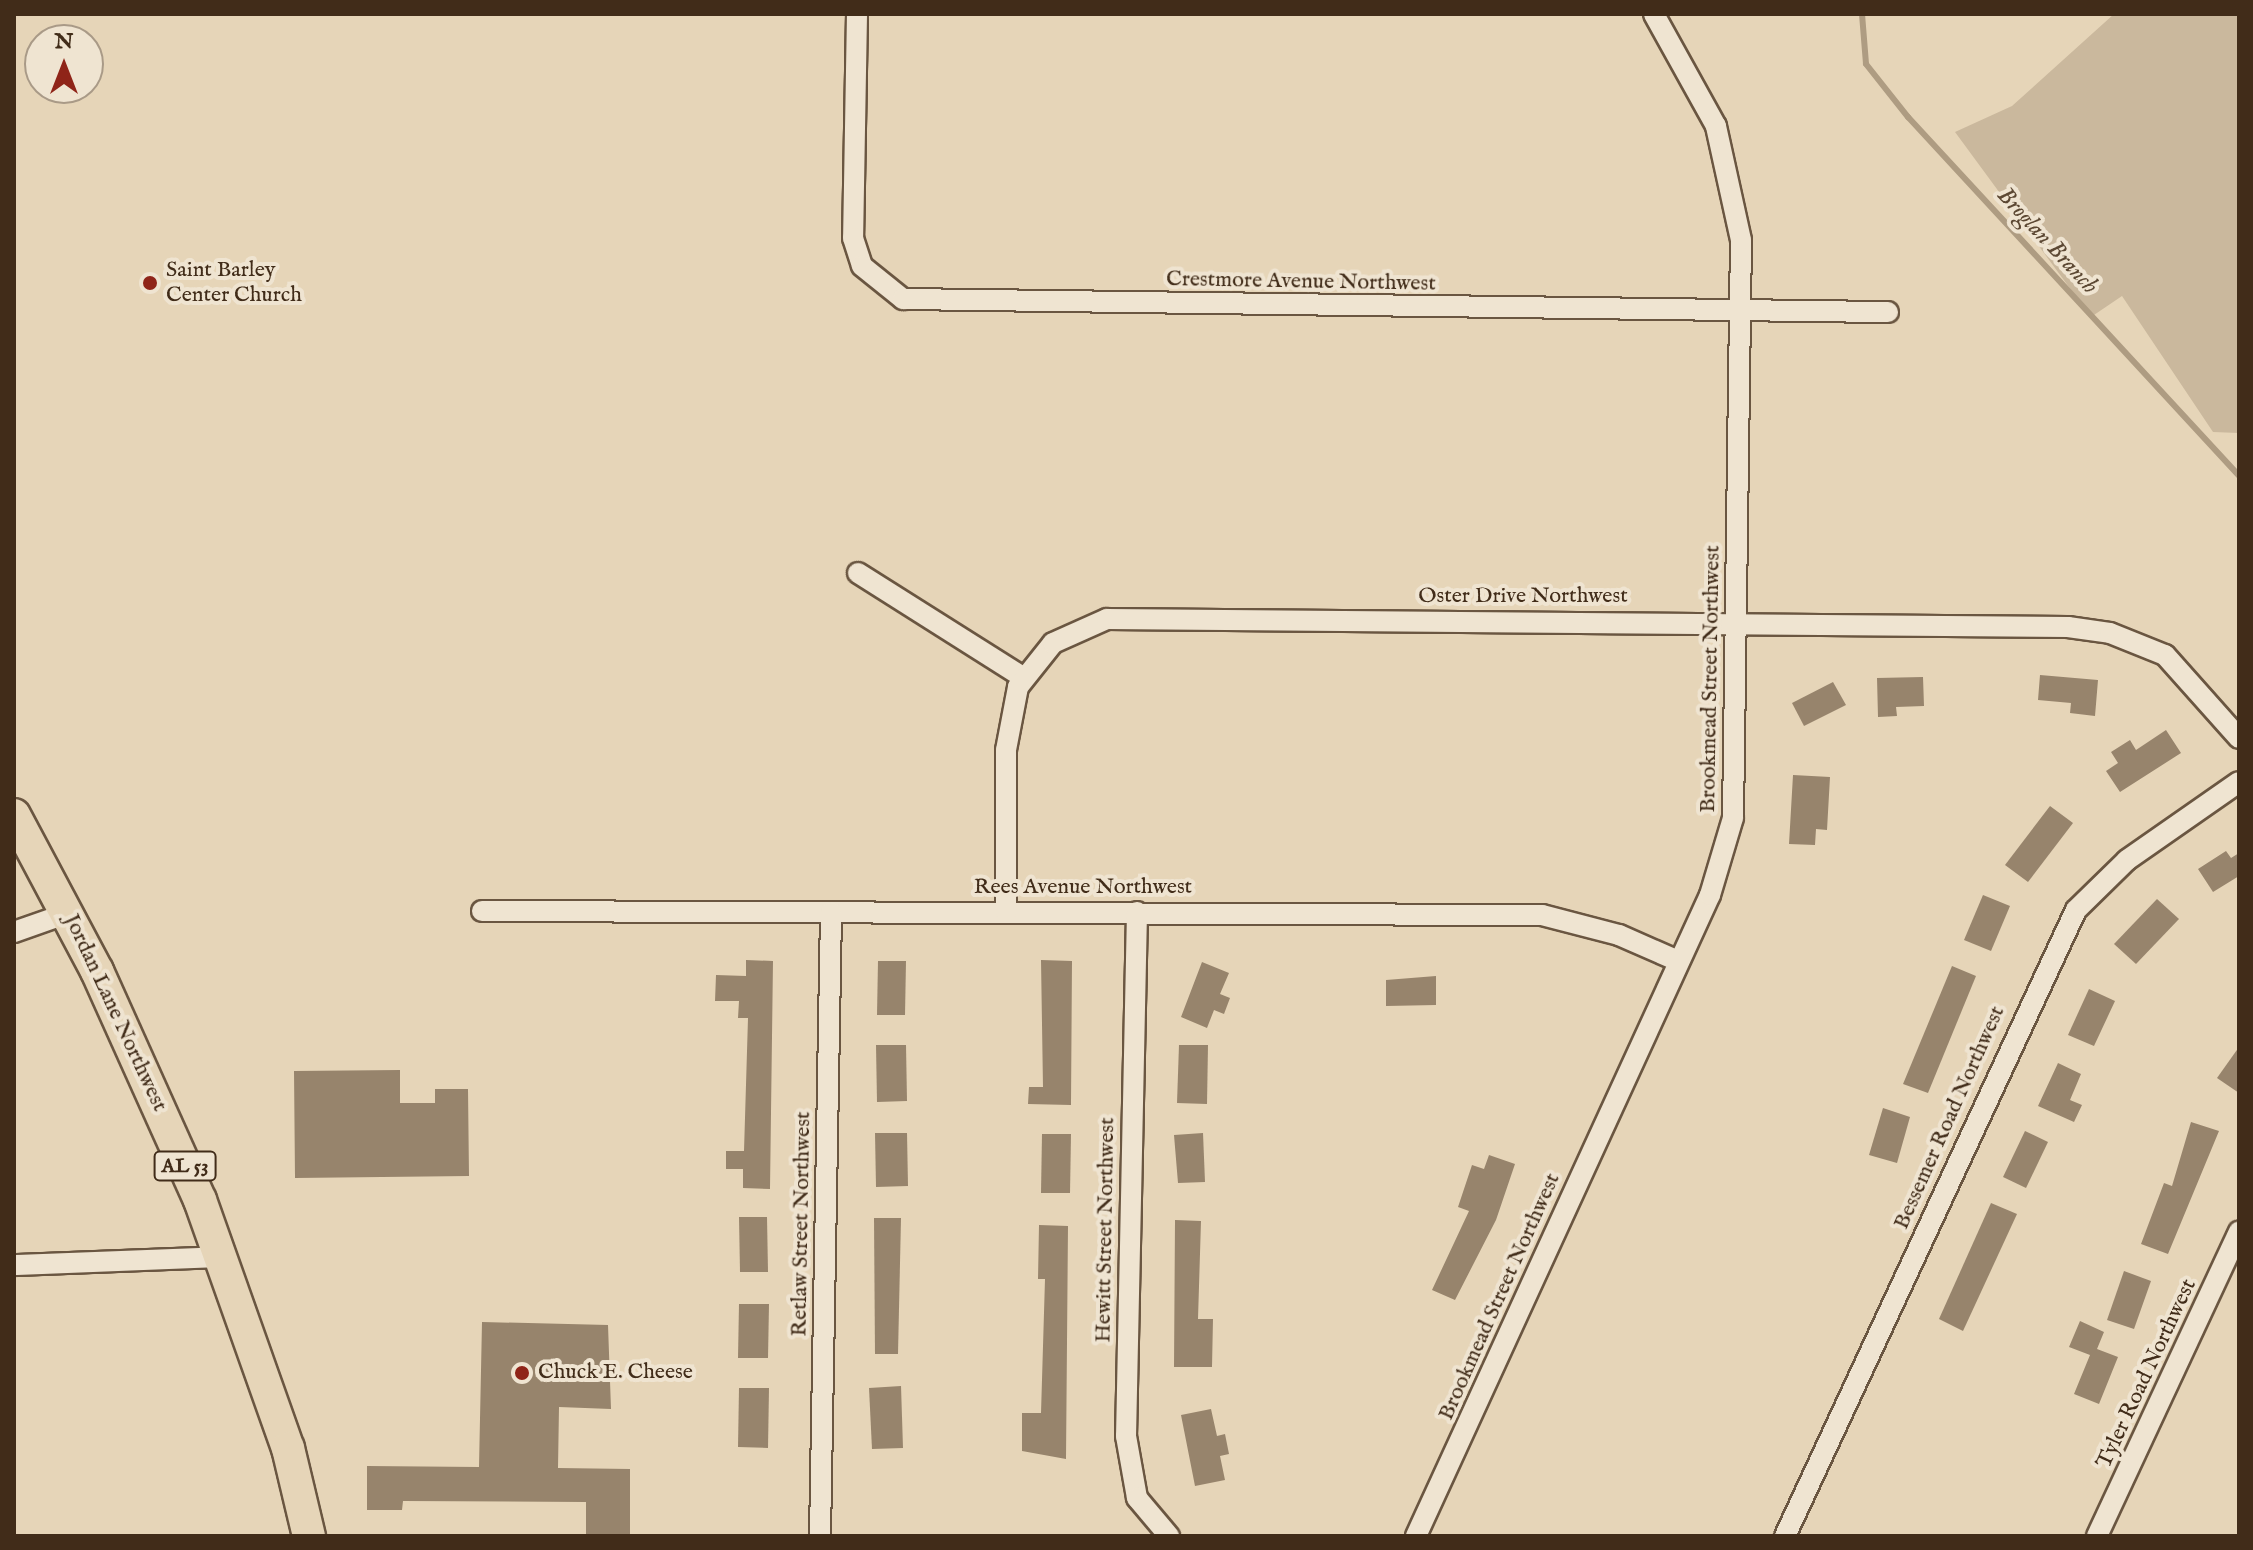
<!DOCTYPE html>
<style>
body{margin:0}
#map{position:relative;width:2253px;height:1550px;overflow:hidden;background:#e6d5b8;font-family:"IM FELL English",serif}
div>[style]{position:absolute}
.green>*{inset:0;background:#cab89d}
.stream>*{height:6px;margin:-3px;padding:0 3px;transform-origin:3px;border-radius:3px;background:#ae9c82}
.building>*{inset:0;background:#97846c}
.roads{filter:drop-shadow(2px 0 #6a5641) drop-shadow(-2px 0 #6a5641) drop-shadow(0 2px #6a5641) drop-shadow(0 -2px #6a5641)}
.street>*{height:20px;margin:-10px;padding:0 10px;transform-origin:10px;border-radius:10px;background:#efe4d1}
.primary>*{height:32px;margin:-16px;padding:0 16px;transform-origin:16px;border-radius:16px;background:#e6d5b8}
.dots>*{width:22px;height:22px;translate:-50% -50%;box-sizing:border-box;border:4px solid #efe4d1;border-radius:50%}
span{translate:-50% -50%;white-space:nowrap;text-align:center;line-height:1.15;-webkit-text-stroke:8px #efe4d1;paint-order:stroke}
.shield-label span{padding:2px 6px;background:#efe4d1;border:2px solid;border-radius:6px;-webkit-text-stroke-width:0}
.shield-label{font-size:20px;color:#412c19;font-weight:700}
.poi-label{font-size:22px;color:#412c19}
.left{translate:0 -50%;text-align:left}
.street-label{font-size:22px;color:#412c19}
.water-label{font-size:24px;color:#5c4833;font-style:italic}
.frame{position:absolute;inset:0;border:16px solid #412c19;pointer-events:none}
.north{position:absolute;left:24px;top:24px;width:80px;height:80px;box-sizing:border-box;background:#efe4d1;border:2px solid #a99a87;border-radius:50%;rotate:0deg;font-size:22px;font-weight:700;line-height:32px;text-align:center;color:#412c19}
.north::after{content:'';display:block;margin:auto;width:28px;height:36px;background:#8f2418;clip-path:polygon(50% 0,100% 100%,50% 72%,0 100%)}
</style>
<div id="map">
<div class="green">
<i style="clip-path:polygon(2114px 14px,2239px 14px,2239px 433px,2213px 432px,2122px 296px,2091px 317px,1955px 132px,2012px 106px)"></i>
</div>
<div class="stream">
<i style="left:1862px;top:14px;width:50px;rotate:85.4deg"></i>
<i style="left:1866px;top:64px;width:68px;rotate:51.6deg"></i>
<i style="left:1908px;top:117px;width:488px;rotate:47.3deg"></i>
</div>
<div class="building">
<i style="clip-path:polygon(2040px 675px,2098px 680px,2095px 716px,2070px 713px,2071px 703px,2038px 700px)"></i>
<i style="clip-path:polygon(1923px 677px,1924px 706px,1896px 707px,1897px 716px,1878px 717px,1877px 678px)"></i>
<i style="clip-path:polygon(1833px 682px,1846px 705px,1804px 726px,1792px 703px)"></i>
<i style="clip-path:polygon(2166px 730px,2181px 753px,2120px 792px,2106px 771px,2118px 763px,2111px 752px,2130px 740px,2136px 750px)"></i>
<i style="clip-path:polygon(1793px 775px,1830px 777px,1827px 830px,1816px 829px,1815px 845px,1789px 844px)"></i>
<i style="clip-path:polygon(2050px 806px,2073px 823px,2028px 882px,2005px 865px)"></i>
<i style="clip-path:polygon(2226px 851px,2231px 858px,2239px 853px,2239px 876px,2213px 892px,2198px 869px)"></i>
<i style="clip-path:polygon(1983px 895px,2010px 906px,1991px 951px,1964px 940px)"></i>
<i style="clip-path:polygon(2157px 899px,2179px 919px,2136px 964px,2114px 944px)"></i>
<i style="clip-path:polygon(746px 960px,773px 961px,770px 1189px,743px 1188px,743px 1169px,726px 1169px,726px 1151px,744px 1151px,748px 1018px,738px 1018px,739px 1001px,715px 1001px,716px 975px,746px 976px)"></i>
<i style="clip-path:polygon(1041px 960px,1072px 961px,1071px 1105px,1028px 1104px,1029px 1087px,1043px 1087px)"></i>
<i style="clip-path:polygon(878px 961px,906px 961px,905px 1015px,877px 1015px)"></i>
<i style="clip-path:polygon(1202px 962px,1229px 973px,1220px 994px,1230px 998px,1224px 1014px,1214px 1010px,1207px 1028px,1181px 1017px)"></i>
<i style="clip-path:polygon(1952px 966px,1976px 976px,1928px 1093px,1903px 1084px)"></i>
<i style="clip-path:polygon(1436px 976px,1436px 1005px,1386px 1006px,1386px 980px)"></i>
<i style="clip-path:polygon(2089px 989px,2115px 1001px,2094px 1046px,2068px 1035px)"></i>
<i style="clip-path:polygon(876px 1045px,906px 1045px,907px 1101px,877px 1102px)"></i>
<i style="clip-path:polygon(1179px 1045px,1208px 1045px,1207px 1104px,1177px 1103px)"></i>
<i style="clip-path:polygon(2239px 1047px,2239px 1093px,2217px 1078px)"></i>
<i style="clip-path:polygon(2058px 1063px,2081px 1074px,2070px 1100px,2082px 1105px,2074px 1122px,2038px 1106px)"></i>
<i style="clip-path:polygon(400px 1070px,400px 1103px,435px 1103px,435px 1089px,468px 1089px,469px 1176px,295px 1178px,294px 1071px)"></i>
<i style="clip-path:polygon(1883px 1108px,1910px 1117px,1897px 1163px,1869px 1155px)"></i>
<i style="clip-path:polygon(2191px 1122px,2219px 1131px,2168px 1254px,2141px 1244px,2164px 1183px,2172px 1186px)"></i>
<i style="clip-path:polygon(2025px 1131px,2048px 1142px,2026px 1188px,2003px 1177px)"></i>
<i style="clip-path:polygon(875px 1133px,907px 1133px,908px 1186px,876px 1187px)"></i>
<i style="clip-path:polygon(1203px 1133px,1205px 1182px,1178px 1183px,1174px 1135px)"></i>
<i style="clip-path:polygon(1042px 1134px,1071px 1134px,1070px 1193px,1041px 1193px)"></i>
<i style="clip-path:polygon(1489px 1155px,1515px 1164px,1496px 1220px,1455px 1300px,1432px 1290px,1469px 1211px,1458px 1207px,1472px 1165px,1484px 1169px)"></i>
<i style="clip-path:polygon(1991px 1203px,2017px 1214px,1963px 1331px,1939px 1319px)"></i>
<i style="clip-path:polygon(739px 1217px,767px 1217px,768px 1272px,740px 1272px)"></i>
<i style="clip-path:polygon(874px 1218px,901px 1218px,898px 1354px,875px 1354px)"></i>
<i style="clip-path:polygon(1175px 1220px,1201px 1221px,1198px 1319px,1213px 1319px,1212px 1367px,1174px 1367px)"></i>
<i style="clip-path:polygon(1039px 1225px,1068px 1226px,1066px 1459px,1022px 1451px,1022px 1413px,1041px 1413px,1045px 1279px,1038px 1279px)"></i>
<i style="clip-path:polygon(2124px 1271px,2151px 1281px,2134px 1329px,2107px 1320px)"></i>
<i style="clip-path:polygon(739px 1304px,769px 1304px,768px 1358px,738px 1358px)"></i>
<i style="clip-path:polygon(2080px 1321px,2104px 1332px,2097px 1349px,2118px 1357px,2099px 1404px,2074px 1394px,2090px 1355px,2069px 1347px)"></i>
<i style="clip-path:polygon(482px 1322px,608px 1325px,611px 1409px,559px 1407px,558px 1468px,630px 1469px,630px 1536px,586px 1536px,586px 1502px,403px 1501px,402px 1510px,367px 1510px,367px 1466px,479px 1467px)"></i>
<i style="clip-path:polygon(901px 1386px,903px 1448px,872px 1449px,869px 1388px)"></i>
<i style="clip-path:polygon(739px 1388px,769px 1388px,768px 1448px,738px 1447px)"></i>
<i style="clip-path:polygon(1211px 1409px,1217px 1436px,1225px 1434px,1229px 1454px,1220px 1456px,1225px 1480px,1195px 1486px,1181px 1415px)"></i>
</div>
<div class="roads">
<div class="street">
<i style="left:857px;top:14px;width:224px;rotate:91deg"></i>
<i style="left:853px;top:238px;width:29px;rotate:72deg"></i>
<i style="left:862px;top:266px;width:53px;rotate:38.8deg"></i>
<i style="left:903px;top:299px;width:985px;rotate:0.76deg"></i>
<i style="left:858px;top:573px;width:196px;rotate:32.3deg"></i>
<i style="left:482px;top:911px;width:1060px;rotate:0.22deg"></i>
<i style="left:1542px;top:915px;width:80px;rotate:14.6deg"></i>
<i style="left:1619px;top:935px;width:62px;rotate:23.7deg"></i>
<i style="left:1006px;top:912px;width:162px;rotate:-90deg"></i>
<i style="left:1006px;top:750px;width:64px;rotate:-79.2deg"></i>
<i style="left:1018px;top:687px;width:56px;rotate:-51.5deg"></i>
<i style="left:1053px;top:643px;width:59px;rotate:-24deg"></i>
<i style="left:1107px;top:619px;width:961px;rotate:0.48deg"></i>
<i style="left:2068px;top:627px;width:42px;rotate:8.1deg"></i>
<i style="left:2110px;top:633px;width:59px;rotate:21.8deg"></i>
<i style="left:2165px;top:655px;width:111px;rotate:48.3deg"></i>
<i style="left:1137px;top:912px;width:524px;rotate:91.2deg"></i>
<i style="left:1126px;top:1436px;width:63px;rotate:79.9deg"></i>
<i style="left:1137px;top:1498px;width:50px;rotate:49.9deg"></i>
<i style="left:14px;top:932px;width:57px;rotate:-19.4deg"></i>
<i style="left:14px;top:1265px;width:208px;rotate:-2.2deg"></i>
<i style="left:820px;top:1536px;width:624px;rotate:-88.99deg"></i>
<i style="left:1416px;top:1536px;width:705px;rotate:-65.36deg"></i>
<i style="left:1710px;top:895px;width:80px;rotate:-73.4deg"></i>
<i style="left:1733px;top:818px;width:578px;rotate:-89.21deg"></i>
<i style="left:1741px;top:240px;width:117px;rotate:-102.4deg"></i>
<i style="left:1716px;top:126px;width:128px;rotate:-119deg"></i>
<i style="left:1785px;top:1536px;width:690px;rotate:-65.07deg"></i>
<i style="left:2076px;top:910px;width:71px;rotate:-44.4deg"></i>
<i style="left:2127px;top:860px;width:136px;rotate:-34.9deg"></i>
<i style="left:2097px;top:1536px;width:336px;rotate:-65deg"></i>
</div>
<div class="primary">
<i style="left:14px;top:815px;width:177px;rotate:62deg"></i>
<i style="left:97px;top:971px;width:251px;rotate:65.8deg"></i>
<i style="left:200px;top:1200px;width:263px;rotate:70.5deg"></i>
<i style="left:288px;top:1448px;width:90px;rotate:76.6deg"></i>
</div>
</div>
<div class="dots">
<i style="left:150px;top:283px;background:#8f2418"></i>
<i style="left:522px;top:1373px;background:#8f2418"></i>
</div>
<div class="shield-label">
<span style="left:185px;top:1166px">AL 53</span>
</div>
<div class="poi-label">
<span class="left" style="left:166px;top:283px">Saint Barley<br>Center Church</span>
<span class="left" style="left:538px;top:1373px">Chuck E. Cheese</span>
</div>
<div class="street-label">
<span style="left:1301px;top:282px;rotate:1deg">Crestmore Avenue Northwest</span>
<span style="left:1523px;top:597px">Oster Drive Northwest</span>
<span style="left:1711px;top:679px;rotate:-89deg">Brookmead Street Northwest</span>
<span style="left:1083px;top:888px">Rees Avenue Northwest</span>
<span style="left:115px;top:1013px;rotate:65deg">Jordan Lane Northwest</span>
<span style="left:1950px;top:1118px;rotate:-66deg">Bessemer Road Northwest</span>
<span style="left:802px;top:1224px;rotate:-89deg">Retlaw Street Northwest</span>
<span style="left:1106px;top:1230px;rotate:-89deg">Hewitt Street Northwest</span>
<span style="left:1500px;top:1297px;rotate:-66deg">Brookmead Street Northwest</span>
<span style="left:2147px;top:1374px;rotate:-65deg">Tyler Road Northwest</span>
</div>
<div class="water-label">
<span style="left:2047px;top:241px;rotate:47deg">Broglan Branch</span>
</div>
<div class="frame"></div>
<div class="north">N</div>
</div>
